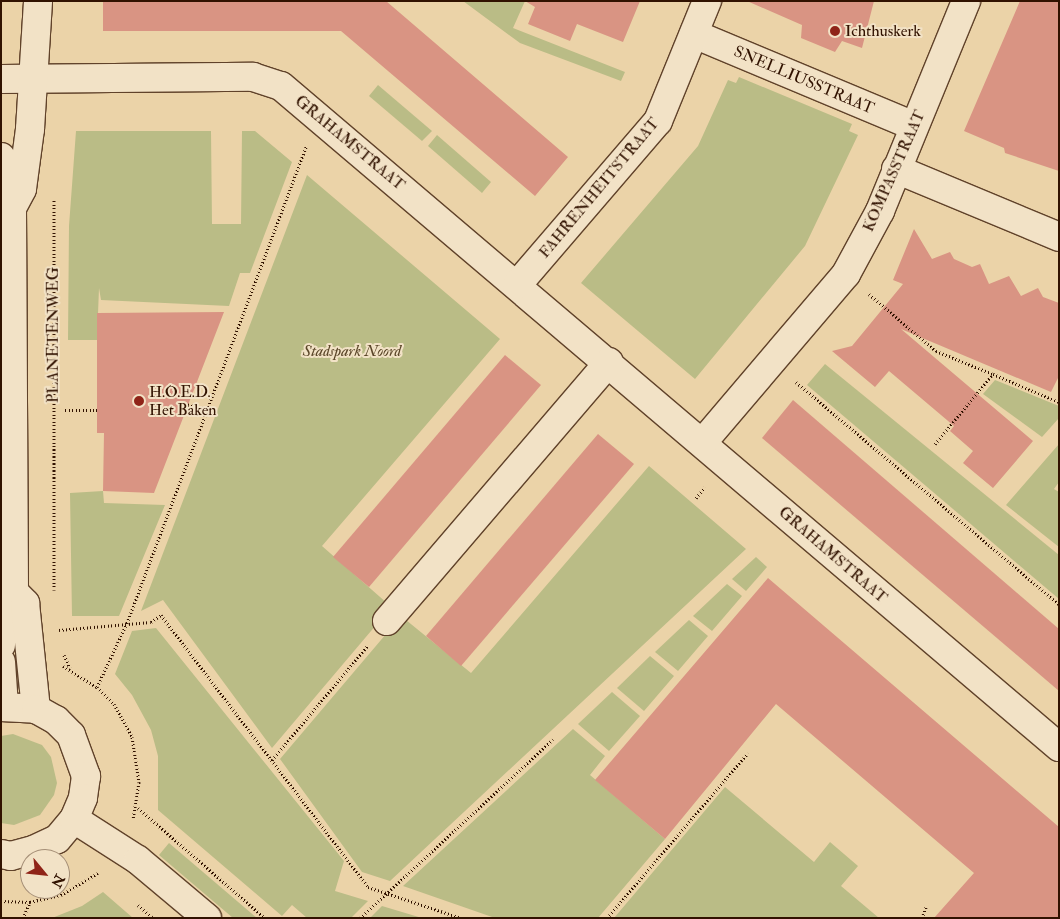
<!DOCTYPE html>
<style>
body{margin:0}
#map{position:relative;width:1060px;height:919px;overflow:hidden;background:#ebd3a8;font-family:"IM FELL Double Pica",serif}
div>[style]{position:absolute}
.green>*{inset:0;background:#babc86}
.building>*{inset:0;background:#d99483}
.path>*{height:3px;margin-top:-1.5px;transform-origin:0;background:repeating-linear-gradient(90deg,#311200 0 1px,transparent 0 3.5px)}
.roads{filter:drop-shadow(1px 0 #60422a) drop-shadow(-1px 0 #60422a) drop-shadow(0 1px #60422a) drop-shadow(0 -1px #60422a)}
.minor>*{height:28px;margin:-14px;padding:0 14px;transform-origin:14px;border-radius:14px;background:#f2e2c6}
.tertiary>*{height:28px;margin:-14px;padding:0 14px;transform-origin:14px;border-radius:14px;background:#f2e2c6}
.dots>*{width:14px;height:14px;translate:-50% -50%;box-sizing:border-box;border:2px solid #f2e2c6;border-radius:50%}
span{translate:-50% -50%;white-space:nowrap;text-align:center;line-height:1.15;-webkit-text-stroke:4px #f2e2c6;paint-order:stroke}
.poi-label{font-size:16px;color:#311200}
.left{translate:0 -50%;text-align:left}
.street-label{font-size:16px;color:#311200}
.park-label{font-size:16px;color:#5a4528;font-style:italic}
.frame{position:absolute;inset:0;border:2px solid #311200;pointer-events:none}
.north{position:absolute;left:20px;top:849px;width:50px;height:50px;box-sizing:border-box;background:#f2e2c6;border:1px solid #a58f77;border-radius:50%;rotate:118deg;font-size:14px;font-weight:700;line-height:20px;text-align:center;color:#311200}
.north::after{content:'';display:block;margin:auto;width:18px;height:22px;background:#8f2418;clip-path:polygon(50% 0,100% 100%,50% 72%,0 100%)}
</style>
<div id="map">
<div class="green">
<i style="clip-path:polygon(463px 1px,525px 1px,513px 28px,625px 72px,621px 81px,520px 43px)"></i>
<i style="clip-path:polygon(739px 77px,852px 124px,849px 131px,858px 135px,805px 246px,695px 379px,581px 283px,698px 146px,728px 80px,736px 83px)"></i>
<i style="clip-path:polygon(378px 85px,432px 131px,422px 141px,369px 96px)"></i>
<i style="clip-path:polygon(76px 131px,211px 131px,212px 224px,241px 224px,242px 131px,255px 131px,292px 162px,250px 273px,240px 273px,229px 306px,101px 300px,99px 288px,97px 340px,68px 340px,69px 226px)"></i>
<i style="clip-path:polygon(437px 135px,491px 182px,482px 193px,428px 146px)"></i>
<i style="clip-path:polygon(307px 175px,500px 339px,322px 546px,388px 604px,382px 618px,272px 748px,163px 600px,141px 611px)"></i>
<i style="clip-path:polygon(825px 364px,1059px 555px,1059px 599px,807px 385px)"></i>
<i style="clip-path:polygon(995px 380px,1059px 406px,1059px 418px,1042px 437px,983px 394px)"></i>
<i style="clip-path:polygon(1059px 444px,1059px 482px,1054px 489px,1059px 492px,1059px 547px,1006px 505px)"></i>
<i style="clip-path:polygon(649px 466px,746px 549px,390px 881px,362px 872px,280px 759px,392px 627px,397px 631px,406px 620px,471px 673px)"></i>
<i style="clip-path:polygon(103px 491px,104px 503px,165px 505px,119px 616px,72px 616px,70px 493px)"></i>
<i style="clip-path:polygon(756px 557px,767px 567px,746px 591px,732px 579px)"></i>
<i style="clip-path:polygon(727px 584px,742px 596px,712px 631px,693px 616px)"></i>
<i style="clip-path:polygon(689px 620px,708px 636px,678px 671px,655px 652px)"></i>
<i style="clip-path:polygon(156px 628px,344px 861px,335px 891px,368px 901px,351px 918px,307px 918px,292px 905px,282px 916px,158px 810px,158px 756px,151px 730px,132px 695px,115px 674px,132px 631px)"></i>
<i style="clip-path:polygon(650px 656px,674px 676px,644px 711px,617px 688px)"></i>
<i style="clip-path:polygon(612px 692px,640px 716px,609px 751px,578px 724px)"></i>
<i style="clip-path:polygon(573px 729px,605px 756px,590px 775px,665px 839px,598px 918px,495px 918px,403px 886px)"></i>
<i style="clip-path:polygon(13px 734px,42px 745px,51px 757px,57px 783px,54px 795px,40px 815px,14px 825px,1px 823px,1px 736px)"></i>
<i style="clip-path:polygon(725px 787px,814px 862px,830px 842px,858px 866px,841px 886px,879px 918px,614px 918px)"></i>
<i style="clip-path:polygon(169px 843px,257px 918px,233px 918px,159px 855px)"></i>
<i style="clip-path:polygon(103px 892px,133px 918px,52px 918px,82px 906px)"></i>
<i style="clip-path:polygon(382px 906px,422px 918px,370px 918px)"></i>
</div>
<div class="building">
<i style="clip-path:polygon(103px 1px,386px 1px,568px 157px,535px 196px,341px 31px,103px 31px)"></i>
<i style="clip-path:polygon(525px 1px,640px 1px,623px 42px,577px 24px,570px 41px,528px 24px,535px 7px)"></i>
<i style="clip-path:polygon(747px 1px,874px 1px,862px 48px,842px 41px,835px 52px,801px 38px,802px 25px)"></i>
<i style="clip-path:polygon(1020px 1px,1059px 1px,1059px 171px,1005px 153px,1004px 148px,964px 131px)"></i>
<i style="clip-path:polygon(914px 229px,932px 259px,950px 252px,954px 259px,972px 267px,980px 264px,989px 284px,1009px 276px,1021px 296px,1038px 288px,1043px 297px,1059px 303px,1059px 376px,1051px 392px,901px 329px,1033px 441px,993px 488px,963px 463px,973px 451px,950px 431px,954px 426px,889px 371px,875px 387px,832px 351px,852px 346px,903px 284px,893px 280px)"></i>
<i style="clip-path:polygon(224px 312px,154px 493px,103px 491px,104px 433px,97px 433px,97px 313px)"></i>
<i style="clip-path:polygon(505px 355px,541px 385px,369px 587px,333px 557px)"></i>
<i style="clip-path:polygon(793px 400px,1059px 629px,1059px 691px,762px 438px)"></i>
<i style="clip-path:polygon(598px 434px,634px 464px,461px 666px,426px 636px)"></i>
<i style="clip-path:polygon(768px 578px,1059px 827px,1059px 918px,934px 918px,974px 873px,776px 704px,665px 839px,595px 780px)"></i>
</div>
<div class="path">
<i style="left:869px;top:294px;width:88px;rotate:40.4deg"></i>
<i style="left:936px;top:351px;width:61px;rotate:22deg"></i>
<i style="left:796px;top:382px;width:344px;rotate:40.2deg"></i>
<i style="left:181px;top:403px;width:27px;rotate:13deg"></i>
<i style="left:65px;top:410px;width:32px"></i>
<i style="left:935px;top:444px;width:91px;rotate:-50.4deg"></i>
<i style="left:993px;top:374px;width:72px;rotate:23deg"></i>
<i style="left:696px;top:498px;width:14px;rotate:-51deg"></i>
<i style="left:54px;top:590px;width:391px;rotate:-90deg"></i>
<i style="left:59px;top:630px;width:92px;rotate:-5deg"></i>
<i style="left:151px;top:622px;width:12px;rotate:-35deg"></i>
<i style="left:161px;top:615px;width:342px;rotate:52.7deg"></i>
<i style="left:368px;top:887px;width:98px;rotate:18.4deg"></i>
<i style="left:64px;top:655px;width:14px;rotate:65deg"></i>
<i style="left:63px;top:666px;width:40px;rotate:32deg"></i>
<i style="left:97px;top:687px;width:24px;rotate:45deg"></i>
<i style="left:114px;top:704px;width:38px;rotate:61deg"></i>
<i style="left:132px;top:737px;width:46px;rotate:81.2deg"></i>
<i style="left:139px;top:782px;width:37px;rotate:99deg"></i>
<i style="left:97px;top:687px;width:71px;rotate:-64.9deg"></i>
<i style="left:127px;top:623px;width:509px;rotate:-69.39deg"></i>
<i style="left:272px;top:760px;width:150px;rotate:-50.1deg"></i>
<i style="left:138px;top:808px;width:168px;rotate:40.9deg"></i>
<i style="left:1px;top:901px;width:29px;rotate:2deg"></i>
<i style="left:30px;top:902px;width:32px;rotate:-13deg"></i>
<i style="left:61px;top:895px;width:43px;rotate:-30.7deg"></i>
<i style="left:138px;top:905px;width:20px;rotate:41deg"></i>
<i style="left:23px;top:918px;width:17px;rotate:-66deg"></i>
<i style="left:360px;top:918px;width:263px;rotate:-42.8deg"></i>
<i style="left:607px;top:918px;width:217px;rotate:-49.5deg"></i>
<i style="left:922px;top:918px;width:12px;rotate:-70deg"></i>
</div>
<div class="roads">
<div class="minor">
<i style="left:694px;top:34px;width:238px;rotate:22.7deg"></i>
<i style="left:1px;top:79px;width:252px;rotate:-0.5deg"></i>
<i style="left:253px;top:77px;width:29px;rotate:18deg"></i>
<i style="left:281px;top:86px;width:1021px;rotate:40.35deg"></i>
<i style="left:896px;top:169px;width:177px;rotate:22.6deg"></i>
<i style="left:517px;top:285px;width:216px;rotate:-49.3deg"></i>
<i style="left:658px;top:121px;width:130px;rotate:-67.8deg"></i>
<i style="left:703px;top:442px;width:221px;rotate:-49.6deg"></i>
<i style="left:846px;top:274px;width:72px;rotate:-61.6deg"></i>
<i style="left:880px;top:211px;width:227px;rotate:-67.7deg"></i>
<i style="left:387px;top:621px;width:341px;rotate:-49.4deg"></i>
</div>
<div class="tertiary">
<i style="left:1px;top:157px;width:34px;rotate:85deg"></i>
<i style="left:4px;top:191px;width:19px;rotate:65deg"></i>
<i style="left:12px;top:208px;width:384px;rotate:89.7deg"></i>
<i style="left:14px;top:592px;width:17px;rotate:135deg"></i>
<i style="left:2px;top:604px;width:41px;rotate:91.4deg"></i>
<i style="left:12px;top:208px;width:21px;rotate:-62deg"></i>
<i style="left:22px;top:189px;width:61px;rotate:-82.4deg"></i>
<i style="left:30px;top:129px;width:128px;rotate:-86.4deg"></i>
<i style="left:14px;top:592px;width:16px;rotate:45deg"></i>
<i style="left:25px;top:603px;width:107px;rotate:84.1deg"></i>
<i style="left:1px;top:662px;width:44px;rotate:86.1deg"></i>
<i style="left:1px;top:707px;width:35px;rotate:3deg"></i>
<i style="left:36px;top:709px;width:23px;rotate:29deg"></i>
<i style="left:56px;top:720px;width:21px;rotate:45deg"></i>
<i style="left:71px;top:735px;width:44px;rotate:69.9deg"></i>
<i style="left:86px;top:776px;width:22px;rotate:98deg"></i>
<i style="left:83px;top:798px;width:23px;rotate:113deg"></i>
<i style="left:74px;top:819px;width:26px;rotate:130deg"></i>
<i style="left:57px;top:839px;width:26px;rotate:155deg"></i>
<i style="left:33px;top:850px;width:23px;rotate:165deg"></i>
<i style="left:11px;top:856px;width:10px;rotate:-169deg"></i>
<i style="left:74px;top:819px;width:76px;rotate:32.6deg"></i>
<i style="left:138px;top:860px;width:90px;rotate:40deg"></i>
</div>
</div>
<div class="dots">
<i style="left:835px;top:31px;background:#8f2418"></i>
<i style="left:139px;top:401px;background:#8f2418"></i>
</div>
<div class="poi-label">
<span class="left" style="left:845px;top:31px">Ichthuskerk</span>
<span class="left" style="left:149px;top:401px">H.O.E.D.<br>Het Baken</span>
</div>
<div class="street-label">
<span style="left:804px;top:80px;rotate:23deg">SNELLIUSSTRAAT</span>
<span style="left:350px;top:143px;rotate:40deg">GRAHAMSTRAAT</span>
<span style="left:894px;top:171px;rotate:-66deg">KOMPASSTRAAT</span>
<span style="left:599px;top:188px;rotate:-50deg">FAHRENHEITSTRAAT</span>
<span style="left:53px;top:335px;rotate:-90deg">PLANETENWEG</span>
<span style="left:833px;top:555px;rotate:41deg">GRAHAMSTRAAT</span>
</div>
<div class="park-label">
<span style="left:352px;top:351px">Stadspark Noord</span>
</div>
<div class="frame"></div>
<div class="north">N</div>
</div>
